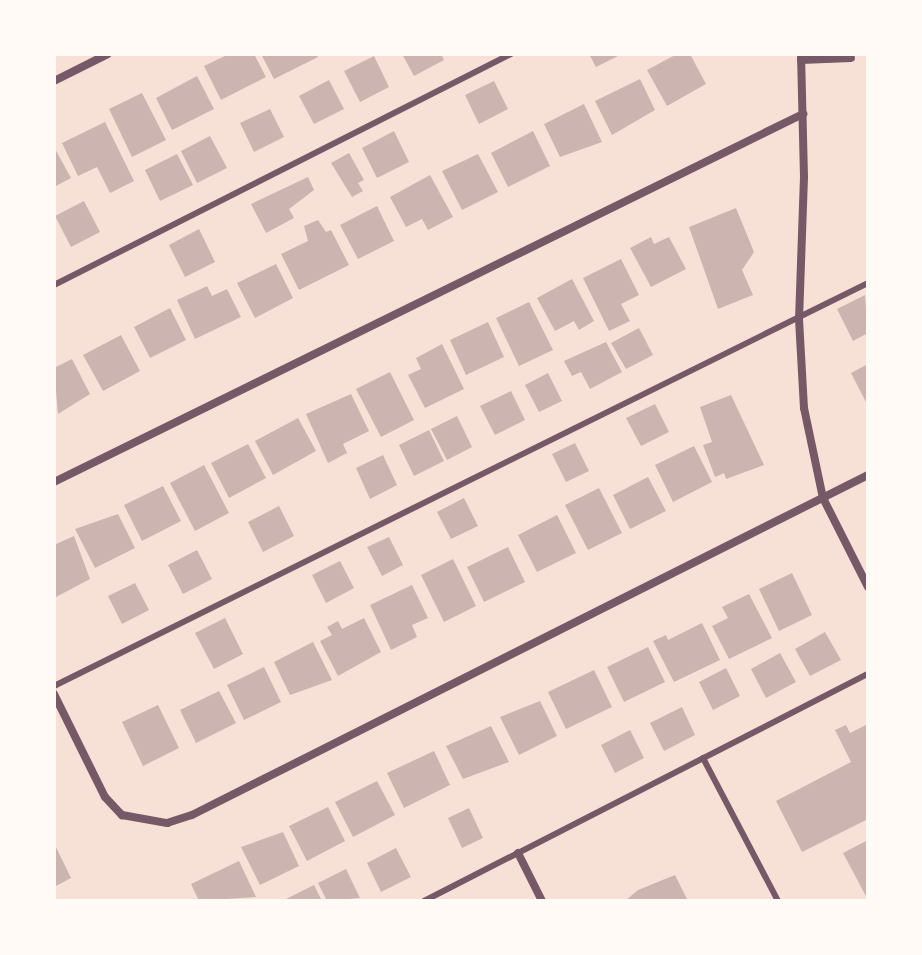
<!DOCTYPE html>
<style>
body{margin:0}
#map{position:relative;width:922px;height:955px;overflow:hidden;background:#f7e1d7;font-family:"Fira Sans",sans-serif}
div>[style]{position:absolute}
.building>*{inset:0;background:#ccb4b1}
.service>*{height:6px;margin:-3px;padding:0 3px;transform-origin:3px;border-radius:3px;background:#755966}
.minor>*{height:8px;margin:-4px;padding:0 4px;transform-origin:4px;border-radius:4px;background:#755966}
span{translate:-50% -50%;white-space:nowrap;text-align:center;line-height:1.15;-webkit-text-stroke:6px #fffaf5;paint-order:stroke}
.frame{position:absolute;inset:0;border:56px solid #fffaf5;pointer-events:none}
</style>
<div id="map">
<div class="building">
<i style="clip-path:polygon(229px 54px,254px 54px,266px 77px,221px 100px,204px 66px)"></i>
<i style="clip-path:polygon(261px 54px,316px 54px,318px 57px,274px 79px)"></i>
<i style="clip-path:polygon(402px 54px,441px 54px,444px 60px,414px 76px)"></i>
<i style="clip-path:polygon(589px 54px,622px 54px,596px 67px)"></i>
<i style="clip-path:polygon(677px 54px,690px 54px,706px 84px,667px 106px,647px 70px)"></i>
<i style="clip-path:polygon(374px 56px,389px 87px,360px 102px,344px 71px)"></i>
<i style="clip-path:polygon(197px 76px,214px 109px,172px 130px,156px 98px)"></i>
<i style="clip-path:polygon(640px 79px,655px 110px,612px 135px,595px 101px)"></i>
<i style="clip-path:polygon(329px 80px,344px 109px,314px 124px,299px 96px)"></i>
<i style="clip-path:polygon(494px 81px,508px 109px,479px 124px,465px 95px)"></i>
<i style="clip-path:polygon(142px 93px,166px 140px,132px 157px,109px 109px)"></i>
<i style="clip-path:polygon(584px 104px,602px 142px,560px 157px,544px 124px)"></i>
<i style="clip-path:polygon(270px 109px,284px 137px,254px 152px,240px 123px)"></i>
<i style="clip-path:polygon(105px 122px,134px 181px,110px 193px,97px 167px,78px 176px,62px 143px)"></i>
<i style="clip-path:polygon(394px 131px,409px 162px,377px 178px,362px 148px)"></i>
<i style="clip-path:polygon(533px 131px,550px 166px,508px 187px,491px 153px)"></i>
<i style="clip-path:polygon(210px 136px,227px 168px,197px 183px,181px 151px)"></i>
<i style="clip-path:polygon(54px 147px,71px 178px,54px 187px)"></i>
<i style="clip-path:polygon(349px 153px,364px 180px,358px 183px,363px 191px,352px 197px,331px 163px)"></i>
<i style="clip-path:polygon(177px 154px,193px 185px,160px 201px,145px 170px)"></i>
<i style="clip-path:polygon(478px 154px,498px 192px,462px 210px,442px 171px)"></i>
<i style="clip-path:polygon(430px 175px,453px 217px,428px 230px,422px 219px,406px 227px,390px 197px)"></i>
<i style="clip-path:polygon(308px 177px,314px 190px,289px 209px,294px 218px,266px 233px,251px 204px)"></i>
<i style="clip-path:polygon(84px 201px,100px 232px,71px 247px,55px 216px)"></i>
<i style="clip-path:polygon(377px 206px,394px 241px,358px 259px,340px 225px)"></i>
<i style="clip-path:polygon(736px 208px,754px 252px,742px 270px,753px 295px,718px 309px,689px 227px)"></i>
<i style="clip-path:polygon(318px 220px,326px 232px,331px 230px,349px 265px,299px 290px,281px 254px,308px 241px,304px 226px)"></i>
<i style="clip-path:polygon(199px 229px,215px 262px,185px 277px,169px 245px)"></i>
<i style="clip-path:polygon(651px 237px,654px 244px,669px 237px,686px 269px,651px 287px,630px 248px)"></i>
<i style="clip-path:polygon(621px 259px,639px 295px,621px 304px,630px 321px,609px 331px,583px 278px)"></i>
<i style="clip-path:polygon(276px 264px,293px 298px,255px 318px,237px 283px)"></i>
<i style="clip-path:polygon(572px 279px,594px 321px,579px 330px,574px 321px,555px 331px,537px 298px)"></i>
<i style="clip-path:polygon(207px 286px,212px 296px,227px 289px,241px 317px,195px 339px,177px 300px)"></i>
<i style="clip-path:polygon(865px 295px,868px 333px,853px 341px,837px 309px)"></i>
<i style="clip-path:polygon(529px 302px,553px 350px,519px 366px,496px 318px)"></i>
<i style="clip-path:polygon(170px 308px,186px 340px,150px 358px,134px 327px)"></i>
<i style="clip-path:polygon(488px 322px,504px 357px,466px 375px,450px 340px)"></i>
<i style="clip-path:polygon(639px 328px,653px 355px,626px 369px,611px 343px)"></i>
<i style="clip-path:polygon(121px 335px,140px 371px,103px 391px,83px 355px)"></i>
<i style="clip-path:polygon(606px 342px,622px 372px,590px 389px,581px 372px,572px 376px,564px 361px)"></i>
<i style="clip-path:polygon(442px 344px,464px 389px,425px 408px,408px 375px,421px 369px,416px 358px)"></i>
<i style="clip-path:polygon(72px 359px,90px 394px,58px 414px,54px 368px)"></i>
<i style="clip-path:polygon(868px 364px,868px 406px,851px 373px)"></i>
<i style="clip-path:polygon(390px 372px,414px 420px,381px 437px,356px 389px)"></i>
<i style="clip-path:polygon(548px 373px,562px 401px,539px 412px,525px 385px)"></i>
<i style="clip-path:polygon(511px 391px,525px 420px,495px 435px,480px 406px)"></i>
<i style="clip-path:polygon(351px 394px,369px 431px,343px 444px,347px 453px,328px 463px,306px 414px)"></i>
<i style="clip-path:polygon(731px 395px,764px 465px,726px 479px,724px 473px,715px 477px,703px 445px,712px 442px,700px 407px)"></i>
<i style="clip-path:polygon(655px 404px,669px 432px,641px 446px,626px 418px)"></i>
<i style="clip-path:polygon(457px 416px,472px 447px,447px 460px,431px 429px)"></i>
<i style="clip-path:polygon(298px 418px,316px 451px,273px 475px,255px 441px)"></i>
<i style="clip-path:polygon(429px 430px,444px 461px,414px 476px,399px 445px)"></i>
<i style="clip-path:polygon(575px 443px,589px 471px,566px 482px,552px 454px)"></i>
<i style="clip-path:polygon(248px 444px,266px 478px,229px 498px,211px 463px)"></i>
<i style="clip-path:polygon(694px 446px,712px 482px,673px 502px,655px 465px)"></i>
<i style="clip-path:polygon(383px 455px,397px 485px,370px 499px,356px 468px)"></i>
<i style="clip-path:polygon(204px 465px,229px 513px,195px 531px,170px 483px)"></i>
<i style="clip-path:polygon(648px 477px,666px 511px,630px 529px,613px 495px)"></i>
<i style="clip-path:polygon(163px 486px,181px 521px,142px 541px,124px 505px)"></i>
<i style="clip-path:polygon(599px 488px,622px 533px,588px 550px,565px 505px)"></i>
<i style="clip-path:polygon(464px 498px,478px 526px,451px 539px,437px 512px)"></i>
<i style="clip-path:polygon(279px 506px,294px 536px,263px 552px,248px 522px)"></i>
<i style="clip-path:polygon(118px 514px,135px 548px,95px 568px,75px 529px)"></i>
<i style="clip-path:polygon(557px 515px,576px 553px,537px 572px,518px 535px)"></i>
<i style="clip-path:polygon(74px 536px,90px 579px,56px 597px,54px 545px)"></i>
<i style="clip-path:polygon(389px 537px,403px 565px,382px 576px,367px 547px)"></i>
<i style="clip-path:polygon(508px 547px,525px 582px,484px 602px,467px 567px)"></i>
<i style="clip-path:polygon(197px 550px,212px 579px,183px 594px,168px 565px)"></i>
<i style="clip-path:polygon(453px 559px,476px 606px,444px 622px,421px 575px)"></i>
<i style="clip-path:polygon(340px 561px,354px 588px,326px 603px,312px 575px)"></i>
<i style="clip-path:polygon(792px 573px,812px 615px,779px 631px,759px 589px)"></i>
<i style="clip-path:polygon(135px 583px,149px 610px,122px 624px,108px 596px)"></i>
<i style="clip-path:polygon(412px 585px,428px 618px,412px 625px,417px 637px,391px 650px,370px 605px)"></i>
<i style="clip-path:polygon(749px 594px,772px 638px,729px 659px,712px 626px,728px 618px,722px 607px)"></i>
<i style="clip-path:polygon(225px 618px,243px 654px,214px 669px,195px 633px)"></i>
<i style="clip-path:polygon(364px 618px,381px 652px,338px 676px,320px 641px,332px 635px,327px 627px,338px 621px,342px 629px)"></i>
<i style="clip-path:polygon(702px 623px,720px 660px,674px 682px,653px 641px,666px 635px,668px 640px)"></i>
<i style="clip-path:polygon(825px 632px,841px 660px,810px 676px,795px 649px)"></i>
<i style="clip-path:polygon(313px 642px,332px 680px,290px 695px,274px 662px)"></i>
<i style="clip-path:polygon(648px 647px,665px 682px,624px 702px,607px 667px)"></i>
<i style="clip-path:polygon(780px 653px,796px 682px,766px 698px,751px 669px)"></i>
<i style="clip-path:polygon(264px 667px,281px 702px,244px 720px,227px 685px)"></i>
<i style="clip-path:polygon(726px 668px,740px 696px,713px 710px,699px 682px)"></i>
<i style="clip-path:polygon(594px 670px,612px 707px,566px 729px,548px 692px)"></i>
<i style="clip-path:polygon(219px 691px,236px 723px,196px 743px,180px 710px)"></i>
<i style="clip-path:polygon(540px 701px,557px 736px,519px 755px,500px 717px)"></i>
<i style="clip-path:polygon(158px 705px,179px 748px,143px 766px,122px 722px)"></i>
<i style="clip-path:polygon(682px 707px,695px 735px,664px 751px,650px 723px)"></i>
<i style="clip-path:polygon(868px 724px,868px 819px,802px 852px,776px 801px,851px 762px,835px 730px,846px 725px,850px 733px)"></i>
<i style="clip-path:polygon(491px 726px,509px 762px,463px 779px,446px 746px)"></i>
<i style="clip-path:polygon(630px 730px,644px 758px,615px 773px,601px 745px)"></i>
<i style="clip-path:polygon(434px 751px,450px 785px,404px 808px,387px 773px)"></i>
<i style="clip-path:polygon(377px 781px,395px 815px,353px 837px,335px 802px)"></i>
<i style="clip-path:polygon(328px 807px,345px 841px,307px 861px,289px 826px)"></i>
<i style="clip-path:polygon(469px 808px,483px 838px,462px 848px,448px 818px)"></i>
<i style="clip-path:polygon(283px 832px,299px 866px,260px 885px,241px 847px)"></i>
<i style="clip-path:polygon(868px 840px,868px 900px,843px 853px)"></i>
<i style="clip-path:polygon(54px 843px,71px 878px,54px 887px)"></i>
<i style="clip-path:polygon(396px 848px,411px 877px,381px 892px,367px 863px)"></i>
<i style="clip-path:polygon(239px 861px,256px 897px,199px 901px,191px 884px)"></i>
<i style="clip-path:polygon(346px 869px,360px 898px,327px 901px,318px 883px)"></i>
<i style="clip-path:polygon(675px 875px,688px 901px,625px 901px,638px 890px)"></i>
<i style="clip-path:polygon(314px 885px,322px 901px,282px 901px)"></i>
</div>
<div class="service">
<i style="left:54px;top:285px;width:512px;rotate:-26.82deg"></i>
<i style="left:54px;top:686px;width:908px;rotate:-26.34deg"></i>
<i style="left:703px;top:758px;width:161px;rotate:62.3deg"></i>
<i style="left:424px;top:901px;width:499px;rotate:-27.1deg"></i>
</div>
<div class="minor">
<i style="left:801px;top:54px;width:123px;rotate:88.6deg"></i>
<i style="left:804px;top:177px;width:142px;rotate:92deg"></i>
<i style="left:799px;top:319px;width:89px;rotate:86.8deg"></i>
<i style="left:804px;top:408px;width:92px;rotate:78.1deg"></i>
<i style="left:823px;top:498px;width:100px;rotate:63.2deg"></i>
<i style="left:801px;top:60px;width:50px;rotate:-2.3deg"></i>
<i style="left:54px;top:81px;width:60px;rotate:-26.6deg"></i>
<i style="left:54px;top:482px;width:835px;rotate:-26.17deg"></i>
<i style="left:54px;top:694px;width:115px;rotate:63.7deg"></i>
<i style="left:105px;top:797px;width:25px;rotate:47deg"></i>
<i style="left:122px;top:815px;width:46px;rotate:10.1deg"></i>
<i style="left:167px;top:823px;width:26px;rotate:-18deg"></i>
<i style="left:192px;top:815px;width:757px;rotate:-26.7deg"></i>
<i style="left:518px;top:853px;width:54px;rotate:63.4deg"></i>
</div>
<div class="frame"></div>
</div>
